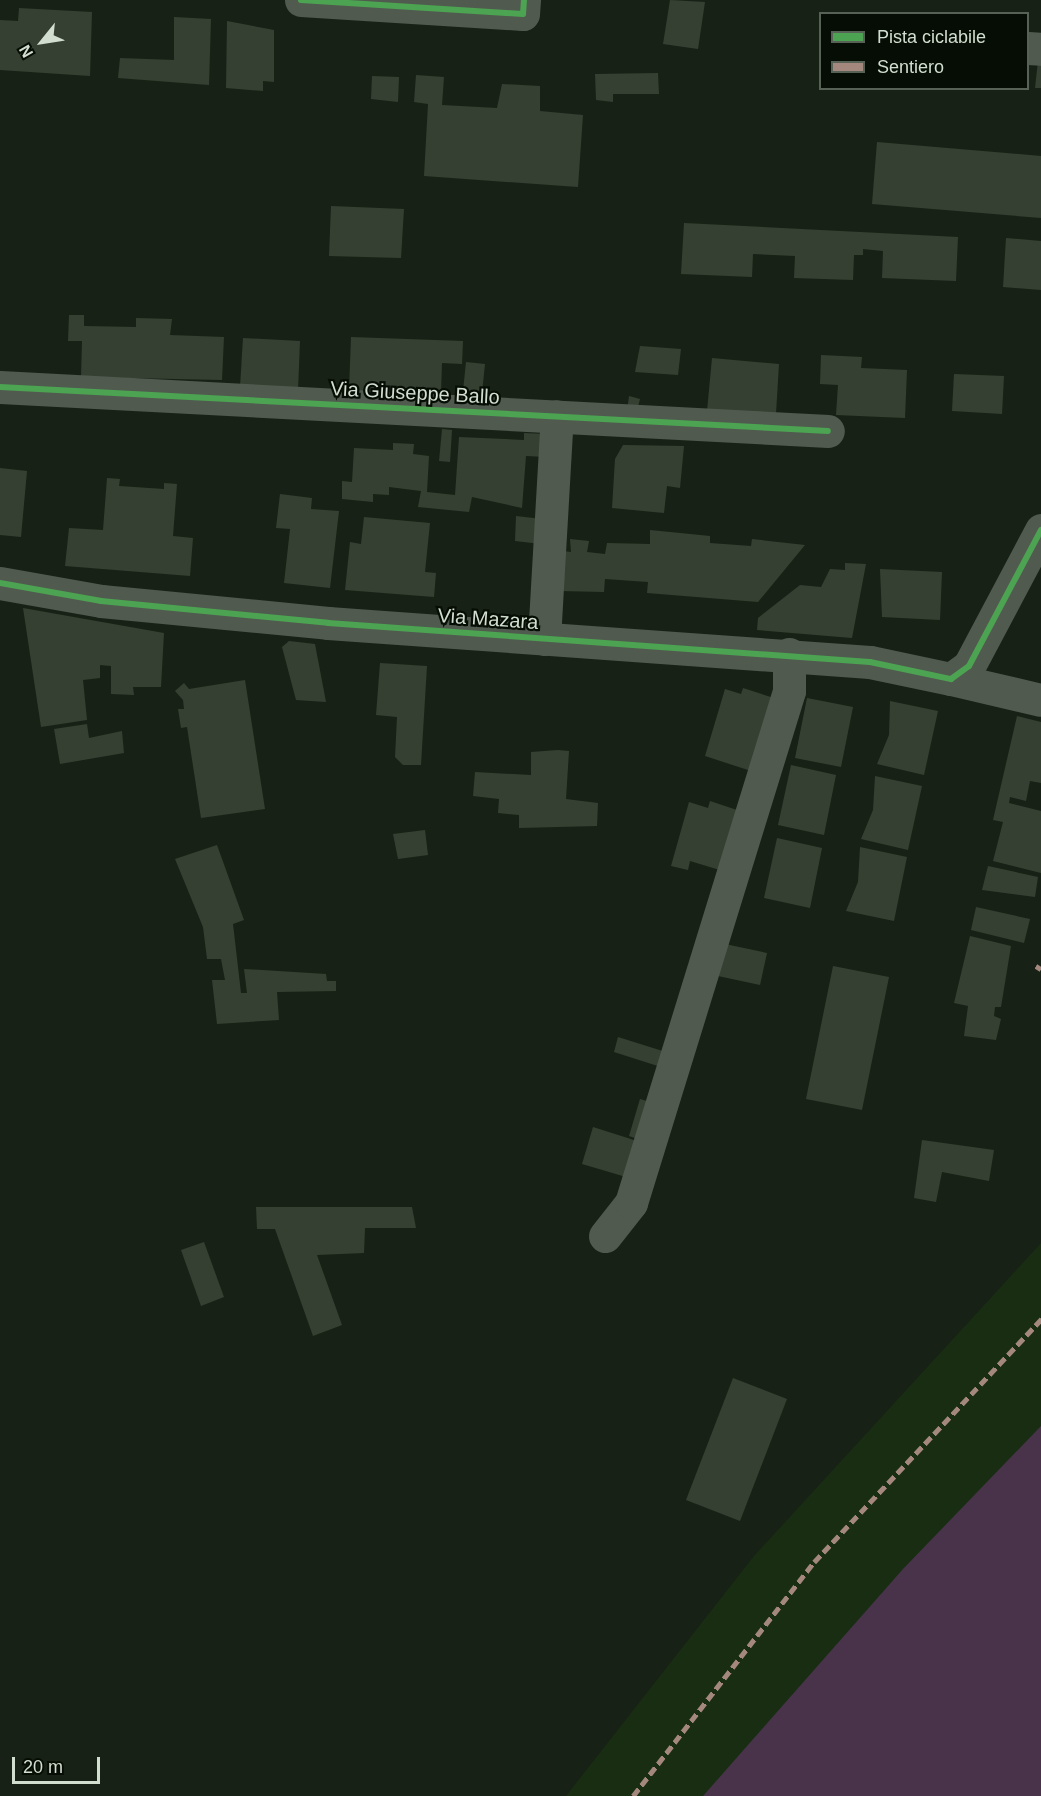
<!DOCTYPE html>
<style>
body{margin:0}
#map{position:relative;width:1041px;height:1796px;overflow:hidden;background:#182115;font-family:Helvetica,sans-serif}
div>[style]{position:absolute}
.built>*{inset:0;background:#182d12}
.green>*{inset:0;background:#48334b}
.building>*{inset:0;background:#354032}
.minor>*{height:33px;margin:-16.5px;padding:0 16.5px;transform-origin:16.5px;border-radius:16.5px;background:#515a4f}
.quiet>*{height:4.5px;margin-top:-2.25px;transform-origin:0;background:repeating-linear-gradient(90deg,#a5887d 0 9px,transparent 0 13.5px)}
.cycleway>*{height:6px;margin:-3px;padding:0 3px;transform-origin:3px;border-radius:3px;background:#4ca352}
span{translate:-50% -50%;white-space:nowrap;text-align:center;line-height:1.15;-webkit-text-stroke:4.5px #060d04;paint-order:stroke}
.street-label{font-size:20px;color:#d2ded0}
.legend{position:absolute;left:819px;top:12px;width:210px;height:78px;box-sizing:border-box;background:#060d04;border:2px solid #586156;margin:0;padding:8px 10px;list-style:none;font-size:18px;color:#d2ded0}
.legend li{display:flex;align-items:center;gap:12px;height:30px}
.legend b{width:30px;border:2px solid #586156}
.north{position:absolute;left:12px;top:12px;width:60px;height:60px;-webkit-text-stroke:4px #060d04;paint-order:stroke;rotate:240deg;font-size:16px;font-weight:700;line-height:24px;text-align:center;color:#d2ded0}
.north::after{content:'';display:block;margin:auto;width:21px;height:27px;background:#d2ded0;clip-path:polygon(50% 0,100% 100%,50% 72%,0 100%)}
.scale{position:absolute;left:12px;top:1757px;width:88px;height:27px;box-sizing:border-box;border:3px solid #d2ded0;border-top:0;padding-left:8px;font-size:18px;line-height:21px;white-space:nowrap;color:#d2ded0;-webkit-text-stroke:4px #060d04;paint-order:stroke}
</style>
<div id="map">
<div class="built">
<i style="clip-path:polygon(1041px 1243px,1041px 1796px,566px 1796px,754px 1556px)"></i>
</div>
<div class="green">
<i style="clip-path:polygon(1041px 1426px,1041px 1796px,703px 1796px,903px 1569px)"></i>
</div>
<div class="building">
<i style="clip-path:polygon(670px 0,705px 2px,698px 49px,663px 44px)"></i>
<i style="clip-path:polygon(19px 8px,92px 12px,90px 76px,0 70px,0 20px,18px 21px)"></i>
<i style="clip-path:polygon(174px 17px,211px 19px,209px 85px,118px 78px,120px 58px,174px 60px)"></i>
<i style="clip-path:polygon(227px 21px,274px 30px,274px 82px,263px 81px,263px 91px,226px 88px)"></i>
<i style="clip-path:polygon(1038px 61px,1041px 62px,1041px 88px,1035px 88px)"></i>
<i style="clip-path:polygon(658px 73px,659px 94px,613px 94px,613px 102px,596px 100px,595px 74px)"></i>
<i style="clip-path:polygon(416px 75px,444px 77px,442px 105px,497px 108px,502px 84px,540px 86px,540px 111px,583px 115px,578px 187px,424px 176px,428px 104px,414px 102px)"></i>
<i style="clip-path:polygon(372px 76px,399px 77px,398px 102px,371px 99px)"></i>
<i style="clip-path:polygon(877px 142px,1041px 156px,1041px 218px,872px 204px)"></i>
<i style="clip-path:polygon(331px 206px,404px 209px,401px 258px,329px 256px)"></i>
<i style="clip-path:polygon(684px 223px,958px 237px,956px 281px,882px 278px,883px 251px,863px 249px,863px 255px,854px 255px,853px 280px,794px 278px,795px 256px,753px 254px,752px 277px,681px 274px)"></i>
<i style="clip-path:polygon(1006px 238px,1041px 241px,1041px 290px,1003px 287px)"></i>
<i style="clip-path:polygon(69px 315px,84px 315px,84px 326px,136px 327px,136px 318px,172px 319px,170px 335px,224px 337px,222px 380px,81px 377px,82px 341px,68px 341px)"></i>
<i style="clip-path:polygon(351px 337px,463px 341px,462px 364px,442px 363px,441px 393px,349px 390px)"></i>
<i style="clip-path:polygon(243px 338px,300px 341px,298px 390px,240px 387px)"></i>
<i style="clip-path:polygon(640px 346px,681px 349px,678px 375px,635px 372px)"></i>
<i style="clip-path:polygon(821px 355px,862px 357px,861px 368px,907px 370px,905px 418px,836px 415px,838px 385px,820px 384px)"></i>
<i style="clip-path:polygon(712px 358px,779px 364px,776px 413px,707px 411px)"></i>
<i style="clip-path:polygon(466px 362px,485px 364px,482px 393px,463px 391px)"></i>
<i style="clip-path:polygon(954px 374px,1004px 376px,1002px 414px,952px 411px)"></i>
<i style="clip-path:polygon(629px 396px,640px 399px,637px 411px,627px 412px)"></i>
<i style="clip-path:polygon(442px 429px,452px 430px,450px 462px,439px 461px)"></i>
<i style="clip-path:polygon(524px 433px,547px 434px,546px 457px,526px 456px,522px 508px,472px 497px,469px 512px,418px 507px,421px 491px,389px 487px,389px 495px,373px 494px,373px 502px,342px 499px,342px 481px,352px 482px,354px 448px,393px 450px,393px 443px,414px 444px,413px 454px,429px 456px,427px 492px,455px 495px,459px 437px,524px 440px)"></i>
<i style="clip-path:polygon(623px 445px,684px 446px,680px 488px,667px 486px,664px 513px,612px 508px,615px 459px)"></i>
<i style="clip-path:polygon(0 468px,27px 471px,21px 537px,0 535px)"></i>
<i style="clip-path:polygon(107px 478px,120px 479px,119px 486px,164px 489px,164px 483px,177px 484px,173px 536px,193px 538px,190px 576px,65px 566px,69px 528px,103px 530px)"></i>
<i style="clip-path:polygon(280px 494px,312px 498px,311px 509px,339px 511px,330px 588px,284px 583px,290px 529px,276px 528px)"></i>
<i style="clip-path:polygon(516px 516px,542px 519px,541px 544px,515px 541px)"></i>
<i style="clip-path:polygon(364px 517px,430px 523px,425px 572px,436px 573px,434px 597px,345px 590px,350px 542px,361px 544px)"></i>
<i style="clip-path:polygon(650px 530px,710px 536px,710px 543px,751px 546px,752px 539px,805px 545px,758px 602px,647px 593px,648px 582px,605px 579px,604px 592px,560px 591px,563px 551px,571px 552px,570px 539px,589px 541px,587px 552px,605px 554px,607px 543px,650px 544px)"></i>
<i style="clip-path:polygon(845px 563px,866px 564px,852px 638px,757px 630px,758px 618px,800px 585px,821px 587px,830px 569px,845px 570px)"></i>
<i style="clip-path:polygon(880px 569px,942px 572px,940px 620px,882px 617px)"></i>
<i style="clip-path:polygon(23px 608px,164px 633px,161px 687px,133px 687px,134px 695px,111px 694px,111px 666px,100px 665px,100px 678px,83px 680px,87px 720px,41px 727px)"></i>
<i style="clip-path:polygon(289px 641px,315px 644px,326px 702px,296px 700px,282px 647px)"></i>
<i style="clip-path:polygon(380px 663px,427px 666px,421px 765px,403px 765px,395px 757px,397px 717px,376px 715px)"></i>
<i style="clip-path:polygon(245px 680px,265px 809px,201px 818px,187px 727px,181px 728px,178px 709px,184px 709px,183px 700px,175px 691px,184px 683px,189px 689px)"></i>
<i style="clip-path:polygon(743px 688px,774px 698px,751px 771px,705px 756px,725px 689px,741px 694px)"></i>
<i style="clip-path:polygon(807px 698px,853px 707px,841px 767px,795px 758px)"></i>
<i style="clip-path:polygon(890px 701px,938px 711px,924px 775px,877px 764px,889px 735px)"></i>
<i style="clip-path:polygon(1017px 716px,1041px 722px,1041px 783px,1030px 781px,1026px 801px,1010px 797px,1009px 803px,1041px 811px,1041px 873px,993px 861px,1003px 822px,993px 820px)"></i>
<i style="clip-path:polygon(87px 724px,89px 738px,122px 731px,124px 753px,60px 764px,54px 729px)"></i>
<i style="clip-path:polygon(558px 750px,569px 751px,566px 799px,598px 803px,597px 826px,519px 828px,519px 815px,498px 813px,499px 799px,473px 796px,475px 772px,531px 775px,531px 752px)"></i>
<i style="clip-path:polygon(791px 765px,836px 775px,824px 835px,778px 825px)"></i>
<i style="clip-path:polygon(875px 776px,922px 786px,908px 850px,861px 839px,873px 810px)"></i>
<i style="clip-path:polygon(710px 801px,740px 811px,723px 871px,690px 861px,688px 870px,671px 866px,689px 802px,708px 808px)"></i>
<i style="clip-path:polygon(425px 830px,428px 855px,398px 859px,393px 834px)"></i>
<i style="clip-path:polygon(777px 838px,822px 848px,810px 908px,764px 898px)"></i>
<i style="clip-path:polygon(217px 845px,244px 920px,233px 924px,241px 993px,247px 993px,244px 969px,326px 974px,327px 981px,336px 981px,336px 991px,277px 992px,279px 1020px,217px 1024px,212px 980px,225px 980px,221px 959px,207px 959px,203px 927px,175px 859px)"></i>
<i style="clip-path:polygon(860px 847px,907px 857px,894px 921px,846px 911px,858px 882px)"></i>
<i style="clip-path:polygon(988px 866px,1038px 877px,1035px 897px,982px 890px)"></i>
<i style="clip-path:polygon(976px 907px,1030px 919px,1024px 943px,971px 930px)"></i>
<i style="clip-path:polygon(970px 936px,1011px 946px,1001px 1007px,995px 1007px,994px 1016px,1001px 1019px,996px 1040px,964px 1036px,968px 1006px,954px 1003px)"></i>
<i style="clip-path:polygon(725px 944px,767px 953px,760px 985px,718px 976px)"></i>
<i style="clip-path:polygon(833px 966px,889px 977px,862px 1110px,806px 1099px)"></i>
<i style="clip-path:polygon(618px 1037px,669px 1053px,664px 1068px,614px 1052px)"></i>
<i style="clip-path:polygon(640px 1099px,654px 1103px,643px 1141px,629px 1136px)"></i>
<i style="clip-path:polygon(593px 1127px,637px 1141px,626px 1177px,582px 1164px)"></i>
<i style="clip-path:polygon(922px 1140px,994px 1150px,989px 1181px,942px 1172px,936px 1202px,914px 1198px)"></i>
<i style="clip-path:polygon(256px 1207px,412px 1207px,416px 1228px,365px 1228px,364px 1253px,317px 1255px,342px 1325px,313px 1336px,275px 1229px,257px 1229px)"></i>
<i style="clip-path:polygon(204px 1242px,224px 1297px,201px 1306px,181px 1250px)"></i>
<i style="clip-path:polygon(733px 1378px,787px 1399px,740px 1521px,686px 1500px)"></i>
</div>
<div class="minor">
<i style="left:301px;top:0;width:222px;rotate:3.6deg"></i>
<i style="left:523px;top:14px;width:14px;rotate:-86deg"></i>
<i style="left:1028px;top:48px;width:13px;rotate:4deg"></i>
<i style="left:0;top:387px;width:829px;rotate:3.04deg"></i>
<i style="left:0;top:583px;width:103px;rotate:10.1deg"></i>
<i style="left:101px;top:601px;width:228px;rotate:5.5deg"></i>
<i style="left:328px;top:623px;width:543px;rotate:4.12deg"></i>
<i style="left:870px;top:662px;width:83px;rotate:11.9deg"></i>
<i style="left:951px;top:679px;width:22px;rotate:-36deg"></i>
<i style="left:969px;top:666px;width:154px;rotate:-62.1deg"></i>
<i style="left:544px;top:639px;width:223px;rotate:-86.7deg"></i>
<i style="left:951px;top:679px;width:92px;rotate:13.1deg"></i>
<i style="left:605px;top:1236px;width:42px;rotate:-51.8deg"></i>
<i style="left:631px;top:1203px;width:536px;rotate:-72.85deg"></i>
<i style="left:789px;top:691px;width:37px;rotate:-90deg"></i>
</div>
<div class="quiet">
<i style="left:1036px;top:966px;width:6px;rotate:31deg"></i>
<i style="left:633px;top:1796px;width:296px;rotate:-52.3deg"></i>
<i style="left:814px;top:1562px;width:333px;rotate:-46.9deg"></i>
</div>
<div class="cycleway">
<i style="left:301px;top:0;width:222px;rotate:3.6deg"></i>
<i style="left:523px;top:14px;width:14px;rotate:-86deg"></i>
<i style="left:0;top:387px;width:829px;rotate:3.04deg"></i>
<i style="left:0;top:583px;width:103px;rotate:10.1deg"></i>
<i style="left:101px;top:601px;width:228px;rotate:5.5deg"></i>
<i style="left:328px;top:623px;width:543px;rotate:4.12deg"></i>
<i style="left:870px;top:662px;width:83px;rotate:11.9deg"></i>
<i style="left:951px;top:679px;width:22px;rotate:-36deg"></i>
<i style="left:969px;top:666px;width:154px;rotate:-62.1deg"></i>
</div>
<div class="street-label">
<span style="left:415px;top:393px;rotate:3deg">Via Giuseppe Ballo</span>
<span style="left:488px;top:619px;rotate:4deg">Via Mazara</span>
</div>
<ul class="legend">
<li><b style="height:8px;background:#4ca352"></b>Pista ciclabile</li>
<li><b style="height:8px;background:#a5887d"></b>Sentiero</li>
</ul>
<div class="north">N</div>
<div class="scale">20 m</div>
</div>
